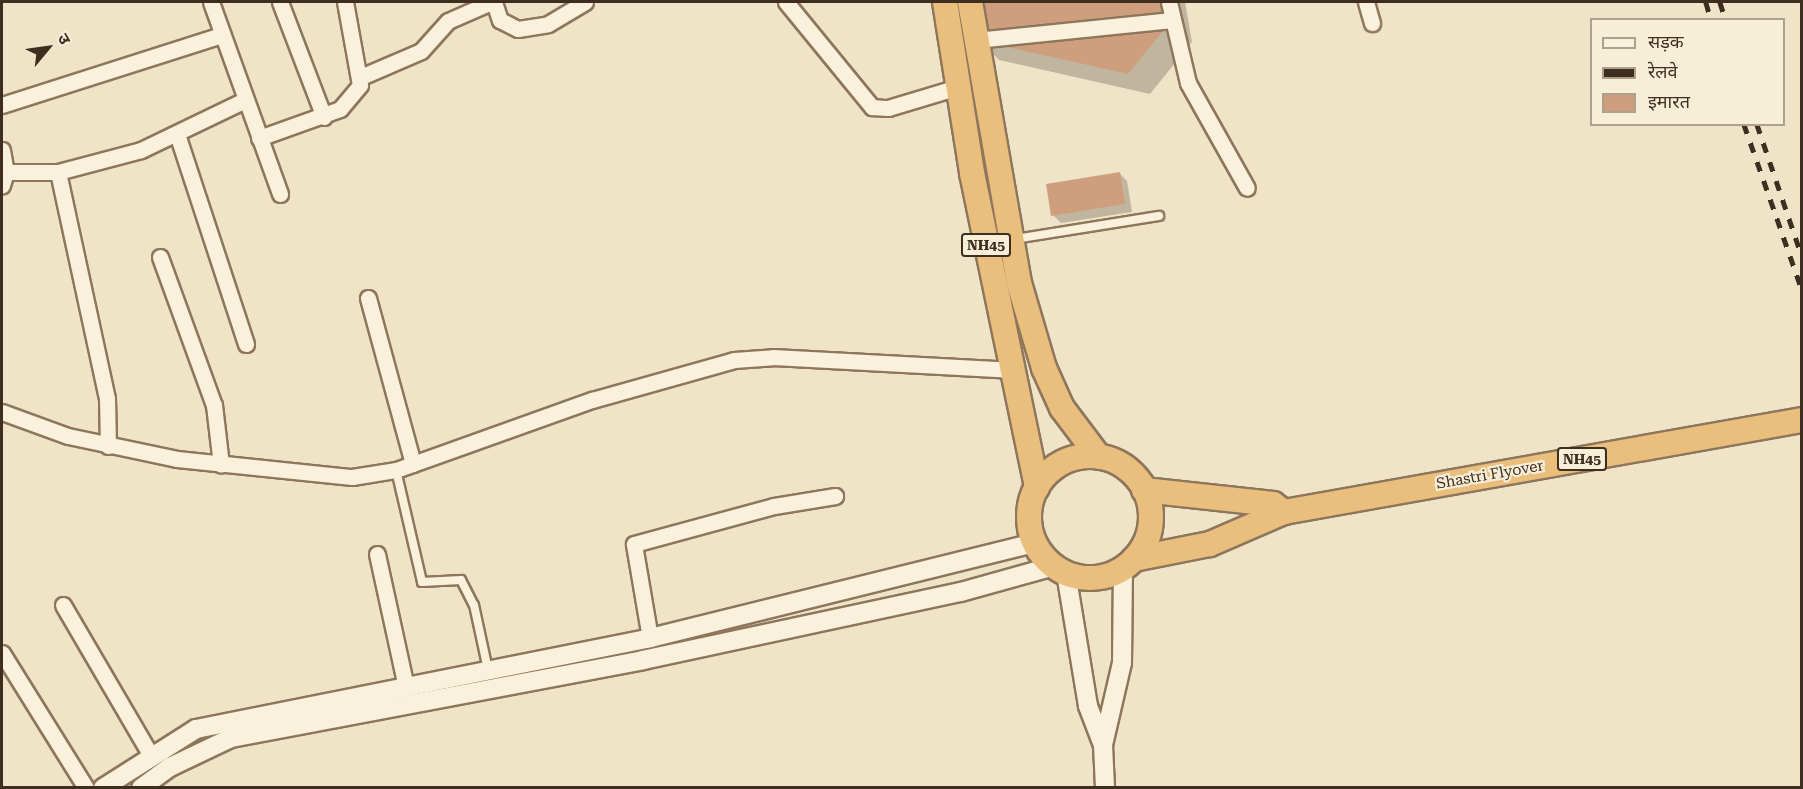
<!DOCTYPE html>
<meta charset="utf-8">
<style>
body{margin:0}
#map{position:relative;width:1803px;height:789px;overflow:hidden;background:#f0e4c8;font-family:"Roboto Serif","Noto Sans Devanagari",serif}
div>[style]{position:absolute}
.shadow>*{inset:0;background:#0003}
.building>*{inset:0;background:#cf9f7d}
.roads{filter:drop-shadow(2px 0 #8d765c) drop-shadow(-2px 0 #8d765c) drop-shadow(0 2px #8d765c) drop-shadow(0 -2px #8d765c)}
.service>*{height:8px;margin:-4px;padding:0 4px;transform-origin:4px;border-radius:4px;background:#faf1dc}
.minor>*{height:15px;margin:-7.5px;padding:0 7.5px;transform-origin:7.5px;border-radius:7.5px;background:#faf1dc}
.tertiary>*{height:18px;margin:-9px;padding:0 9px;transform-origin:9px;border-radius:9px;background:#faf1dc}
.trunk>*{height:24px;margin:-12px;padding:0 12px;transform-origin:12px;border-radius:12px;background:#eabe7c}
.trunk>.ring{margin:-12px;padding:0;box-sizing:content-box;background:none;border:24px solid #eabe7c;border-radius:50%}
.rail>*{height:4.5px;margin-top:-2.25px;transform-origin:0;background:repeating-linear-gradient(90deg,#3d2e20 0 10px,transparent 0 20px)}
span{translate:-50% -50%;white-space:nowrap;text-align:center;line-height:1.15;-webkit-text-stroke:4.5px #f7eed8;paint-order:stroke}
.shield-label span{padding:2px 4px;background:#f7eed8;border:2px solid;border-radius:4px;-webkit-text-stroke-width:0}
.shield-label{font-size:14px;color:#3d2e20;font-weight:700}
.street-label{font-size:15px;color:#3d2e20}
.frame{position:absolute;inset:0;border:3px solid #3d2e20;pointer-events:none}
.legend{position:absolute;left:1590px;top:18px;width:195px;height:108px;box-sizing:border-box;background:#f7eed8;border:2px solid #ada18e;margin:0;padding:8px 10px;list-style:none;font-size:18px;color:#3d2e20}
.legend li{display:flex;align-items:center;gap:12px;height:30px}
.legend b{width:30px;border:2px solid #ada18e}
.north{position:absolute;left:18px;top:18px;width:60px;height:60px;-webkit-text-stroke:4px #f7eed8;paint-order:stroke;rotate:61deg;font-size:16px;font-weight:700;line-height:24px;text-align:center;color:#3d2e20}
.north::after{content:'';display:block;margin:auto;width:21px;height:27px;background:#3d2e20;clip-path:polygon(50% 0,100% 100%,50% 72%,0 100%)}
</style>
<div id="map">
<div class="shadow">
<i style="clip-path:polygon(971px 2px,1185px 2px,1192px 42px,1150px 94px,999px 60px,978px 39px)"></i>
<i style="clip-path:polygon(1119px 173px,1127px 181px,1132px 212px,1061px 223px,1053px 215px)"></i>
</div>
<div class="building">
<i style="clip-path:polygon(970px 2px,1169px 2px,1172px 20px,1128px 74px,976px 40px)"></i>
<i style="clip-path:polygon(1120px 172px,1125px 204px,1051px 216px,1046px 184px)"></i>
</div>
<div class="roads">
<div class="service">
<i style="left:1015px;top:239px;width:146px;rotate:-9.1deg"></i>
<i style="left:396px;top:470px;width:115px;rotate:76.9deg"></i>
<i style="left:422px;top:582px;width:39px;rotate:-3deg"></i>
<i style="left:461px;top:580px;width:28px;rotate:63deg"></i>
<i style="left:474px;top:605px;width:66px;rotate:77.8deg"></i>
</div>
<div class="minor">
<i style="left:211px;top:2px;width:204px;rotate:70.2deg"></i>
<i style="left:280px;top:2px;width:123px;rotate:69.1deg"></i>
<i style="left:494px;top:2px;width:19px;rotate:72deg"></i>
<i style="left:500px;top:20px;width:20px;rotate:27deg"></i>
<i style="left:518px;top:29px;width:30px;rotate:-9deg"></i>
<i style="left:548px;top:24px;width:43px;rotate:-30.7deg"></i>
<i style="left:786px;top:2px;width:136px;rotate:50.7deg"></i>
<i style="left:872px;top:107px;width:16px;rotate:4deg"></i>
<i style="left:888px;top:108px;width:73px;rotate:-16.7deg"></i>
<i style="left:1169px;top:2px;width:83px;rotate:76.8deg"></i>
<i style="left:1188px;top:83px;width:120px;rotate:60.7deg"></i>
<i style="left:1366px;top:2px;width:22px;rotate:74deg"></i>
<i style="left:976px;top:40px;width:197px;rotate:-5.8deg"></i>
<i style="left:363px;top:76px;width:63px;rotate:-23.3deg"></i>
<i style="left:421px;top:51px;width:40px;rotate:-48deg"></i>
<i style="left:448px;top:21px;width:47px;rotate:-23.8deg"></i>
<i style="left:2px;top:105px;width:231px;rotate:-17.7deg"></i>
<i style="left:178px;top:137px;width:218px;rotate:71.8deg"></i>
<i style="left:259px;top:138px;width:86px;rotate:-19.7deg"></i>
<i style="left:340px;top:109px;width:31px;rotate:-50deg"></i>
<i style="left:360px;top:85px;width:84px;rotate:-100.2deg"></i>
<i style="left:2px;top:150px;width:22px;rotate:80deg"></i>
<i style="left:6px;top:172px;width:14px;rotate:107deg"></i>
<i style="left:6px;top:172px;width:52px"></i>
<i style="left:58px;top:172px;width:86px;rotate:-14.8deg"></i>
<i style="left:141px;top:150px;width:115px;rotate:-25.7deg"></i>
<i style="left:58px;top:172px;width:231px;rotate:77.8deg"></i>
<i style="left:107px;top:398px;width:48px;rotate:88.8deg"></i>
<i style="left:160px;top:257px;width:158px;rotate:70deg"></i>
<i style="left:214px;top:405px;width:60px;rotate:83.3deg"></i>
<i style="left:368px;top:298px;width:172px;rotate:74.8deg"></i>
<i style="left:2px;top:412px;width:70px;rotate:20deg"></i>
<i style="left:68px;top:436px;width:111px;rotate:11.9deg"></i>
<i style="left:177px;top:459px;width:176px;rotate:5.9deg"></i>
<i style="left:352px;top:477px;width:45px;rotate:-9deg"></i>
<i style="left:396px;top:470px;width:208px;rotate:-19.7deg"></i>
<i style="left:592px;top:400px;width:148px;rotate:-15.7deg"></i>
<i style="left:734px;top:360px;width:39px;rotate:-4deg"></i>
<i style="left:773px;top:357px;width:237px;rotate:3.1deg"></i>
<i style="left:377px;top:554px;width:136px;rotate:77.7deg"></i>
<i style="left:63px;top:605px;width:173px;rotate:59.7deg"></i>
<i style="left:650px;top:638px;width:95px;rotate:-99.7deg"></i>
<i style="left:634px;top:544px;width:145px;rotate:-15.2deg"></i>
<i style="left:774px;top:506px;width:62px;rotate:-9.3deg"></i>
<i style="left:2px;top:653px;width:159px;rotate:58.1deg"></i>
</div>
<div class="tertiary">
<i style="left:1066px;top:573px;width:135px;rotate:80.6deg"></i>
<i style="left:1088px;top:706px;width:42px;rotate:69deg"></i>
<i style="left:1103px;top:745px;width:43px;rotate:87.3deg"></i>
<i style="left:1103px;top:745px;width:84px;rotate:-77deg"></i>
<i style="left:1122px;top:663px;width:95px;rotate:-89.4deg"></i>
<i style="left:103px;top:788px;width:110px;rotate:-32.4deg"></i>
<i style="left:196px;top:729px;width:463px;rotate:-11.3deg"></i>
<i style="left:650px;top:638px;width:397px;rotate:-13.9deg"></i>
<i style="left:141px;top:788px;width:36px;rotate:-36deg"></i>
<i style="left:170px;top:767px;width:68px;rotate:-25.4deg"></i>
<i style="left:231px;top:738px;width:419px;rotate:-10.7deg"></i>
<i style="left:643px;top:660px;width:325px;rotate:-12.1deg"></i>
<i style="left:961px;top:592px;width:97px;rotate:-15.6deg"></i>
</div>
<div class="trunk">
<i style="left:945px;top:2px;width:173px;rotate:81deg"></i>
<i style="left:972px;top:173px;width:321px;rotate:78.3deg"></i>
<i style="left:970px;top:2px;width:285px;rotate:80.1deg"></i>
<i style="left:1019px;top:283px;width:89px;rotate:73.6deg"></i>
<i style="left:1044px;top:368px;width:44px;rotate:65.8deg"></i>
<i style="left:1062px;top:408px;width:61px;rotate:52.9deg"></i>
<i class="ring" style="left:1029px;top:456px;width:98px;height:98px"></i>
<i style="left:1144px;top:490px;width:130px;rotate:6.2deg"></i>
<i style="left:1273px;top:504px;width:14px;rotate:36deg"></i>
<i style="left:1284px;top:512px;width:526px;rotate:-10.07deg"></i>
<i style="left:1134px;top:559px;width:77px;rotate:-11.2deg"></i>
<i style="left:1210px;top:544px;width:81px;rotate:-23.4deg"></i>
</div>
</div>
<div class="rail">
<i style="left:1706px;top:2px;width:19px;rotate:74deg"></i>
<i style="left:1720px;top:2px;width:19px;rotate:72deg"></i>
<i style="left:1744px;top:124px;width:176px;rotate:70.7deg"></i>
<i style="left:1757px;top:124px;width:139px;rotate:71.2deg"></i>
</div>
<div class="shield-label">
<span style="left:986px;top:245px">NH45</span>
<span style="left:1582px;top:459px">NH45</span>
</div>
<div class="street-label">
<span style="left:1490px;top:475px;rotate:-10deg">Shastri Flyover</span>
</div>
<div class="frame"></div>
<ul class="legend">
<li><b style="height:8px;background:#faf1dc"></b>सड़क</li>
<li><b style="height:8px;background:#3d2e20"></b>रेलवे</li>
<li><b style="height:16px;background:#cf9f7d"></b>इमारत</li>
</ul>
<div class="north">उ</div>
</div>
